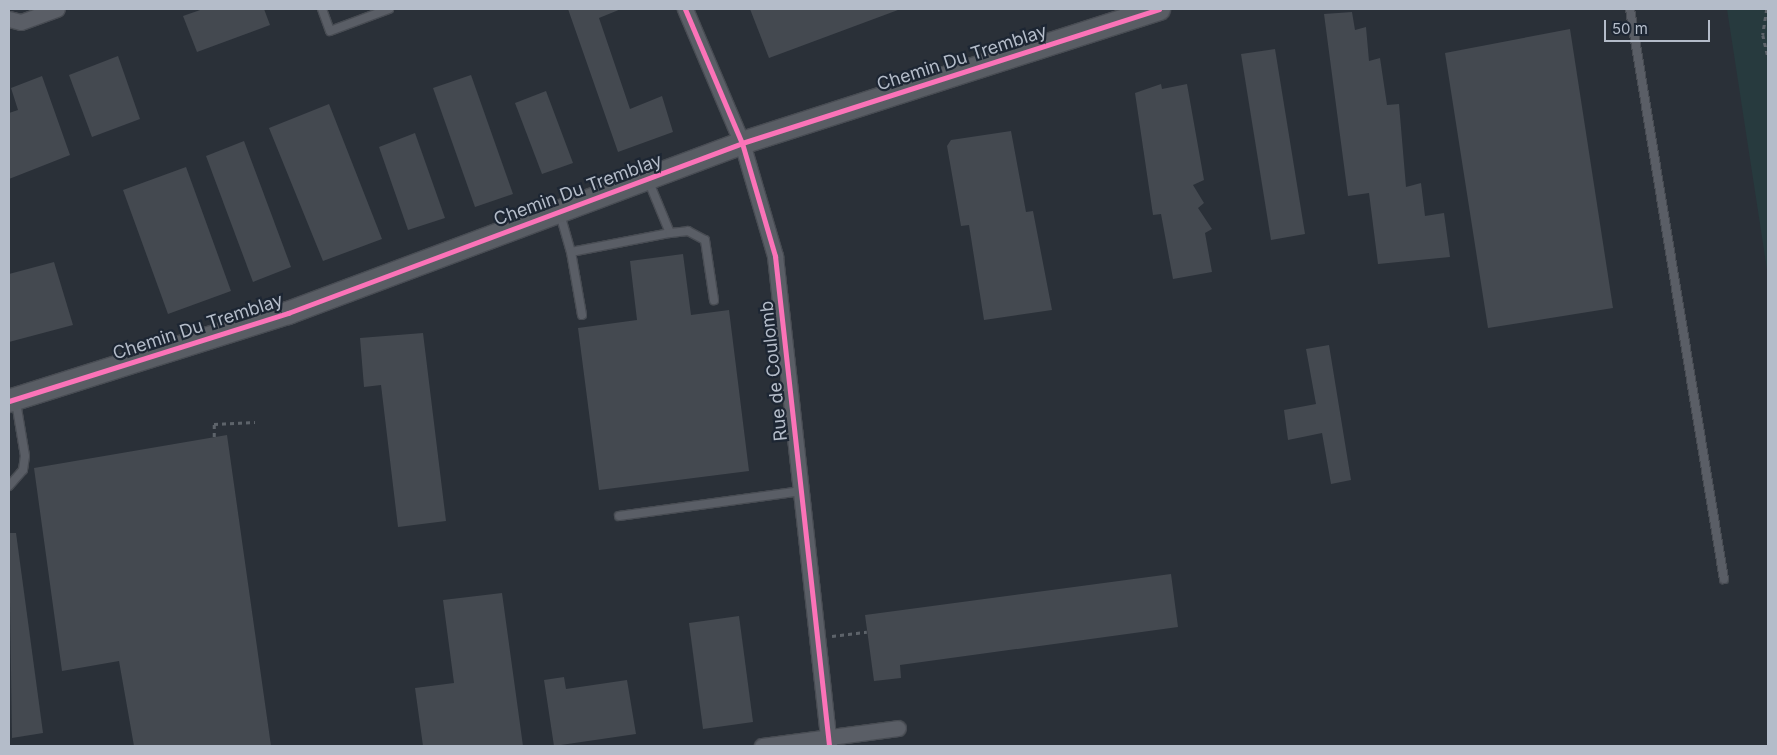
<!DOCTYPE html>
<style>
body{margin:0}
#map{position:relative;width:1777px;height:755px;overflow:hidden;background:#2a3038;font-family:Inter,sans-serif}
div>[style]{position:absolute}
.green>*{inset:0;background:#273a3e}
.building>*{inset:0;background:#444950}
.path>*{height:2.5px;margin-top:-1.25px;transform-origin:0;background:repeating-linear-gradient(90deg,#5d636a 0 4px,transparent 0 8px)}
.roads{filter:drop-shadow(1px 0 #484c53) drop-shadow(-1px 0 #484c53) drop-shadow(0 1px #484c53) drop-shadow(0 -1px #484c53)}
.lane>*{height:8px;margin:-4px;padding:0 4px;transform-origin:4px;border-radius:4px;background:#5a5e66}
.street>*{height:15px;margin:-7.5px;padding:0 7.5px;transform-origin:7.5px;border-radius:7.5px;background:#5a5e66}
.secondary>*{height:22px;margin:-11px;padding:0 11px;transform-origin:11px;border-radius:11px;background:#595d64}
.cycleway>*{height:5px;margin:-2.5px;padding:0 2.5px;transform-origin:2.5px;border-radius:2.5px;background:#fb73b8}
span{translate:-50% -50%;white-space:nowrap;text-align:center;line-height:1.15;-webkit-text-stroke:4.5px #1d2633;paint-order:stroke}
.street-label{font-size:18px;color:#b4bcc9}
.frame{position:absolute;inset:0;border:10px solid #b4bcc9;pointer-events:none}
.scale{position:absolute;left:1604px;top:20px;width:106px;height:22px;box-sizing:border-box;border:2px solid #b4bcc9;border-top:0;padding-left:6px;font-size:15px;line-height:18px;white-space:nowrap;color:#b4bcc9;-webkit-text-stroke:4px #1d2633;paint-order:stroke}
</style>
<div id="map">
<div class="green">
<i style="clip-path:polygon(1727px 9px,1768px 9px,1768px 276px)"></i>
</div>
<div class="building">
<i style="clip-path:polygon(203px 9px,264px 9px,270px 25px,197px 52px,183px 16px)"></i>
<i style="clip-path:polygon(568px 9px,621px 9px,599px 18px,630px 109px,662px 96px,673px 132px,618px 152px)"></i>
<i style="clip-path:polygon(750px 9px,898px 9px,898px 10px,769px 58px)"></i>
<i style="clip-path:polygon(1352px 12px,1355px 30px,1366px 27px,1369px 61px,1380px 58px,1387px 105px,1399px 104px,1406px 187px,1421px 183px,1425px 216px,1444px 213px,1450px 257px,1378px 264px,1369px 193px,1348px 196px,1324px 14px)"></i>
<i style="clip-path:polygon(1570px 29px,1613px 308px,1488px 328px,1445px 53px)"></i>
<i style="clip-path:polygon(1275px 49px,1305px 234px,1271px 240px,1241px 54px)"></i>
<i style="clip-path:polygon(118px 56px,140px 119px,92px 137px,69px 75px)"></i>
<i style="clip-path:polygon(471px 75px,513px 194px,475px 207px,433px 88px)"></i>
<i style="clip-path:polygon(42px 76px,70px 155px,9px 179px,9px 113px,18px 110px,11px 88px)"></i>
<i style="clip-path:polygon(1161px 84px,1162px 89px,1187px 84px,1204px 180px,1193px 185px,1204px 203px,1198px 208px,1212px 229px,1205px 233px,1212px 272px,1173px 279px,1161px 214px,1153px 215px,1135px 93px)"></i>
<i style="clip-path:polygon(546px 91px,573px 163px,542px 174px,515px 103px)"></i>
<i style="clip-path:polygon(329px 104px,382px 239px,323px 261px,269px 128px)"></i>
<i style="clip-path:polygon(1011px 131px,1026px 212px,1033px 211px,1052px 310px,984px 320px,969px 225px,961px 226px,947px 146px,951px 140px)"></i>
<i style="clip-path:polygon(415px 133px,445px 218px,408px 230px,379px 147px)"></i>
<i style="clip-path:polygon(244px 141px,291px 267px,253px 282px,206px 156px)"></i>
<i style="clip-path:polygon(186px 167px,231px 291px,168px 314px,123px 190px)"></i>
<i style="clip-path:polygon(683px 254px,691px 315px,729px 310px,749px 471px,599px 490px,578px 328px,637px 320px,630px 261px)"></i>
<i style="clip-path:polygon(54px 262px,73px 325px,9px 342px,9px 274px)"></i>
<i style="clip-path:polygon(423px 333px,446px 521px,398px 527px,381px 385px,364px 387px,360px 338px)"></i>
<i style="clip-path:polygon(1329px 345px,1351px 480px,1331px 484px,1322px 433px,1288px 440px,1284px 410px,1316px 404px,1306px 349px)"></i>
<i style="clip-path:polygon(227px 435px,271px 746px,134px 746px,119px 661px,62px 671px,34px 468px)"></i>
<i style="clip-path:polygon(9px 533px,16px 533px,43px 733px,12px 738px)"></i>
<i style="clip-path:polygon(1171px 574px,1178px 627px,900px 665px,901px 678px,874px 681px,865px 615px)"></i>
<i style="clip-path:polygon(502px 593px,523px 746px,423px 746px,415px 688px,454px 683px,443px 600px)"></i>
<i style="clip-path:polygon(739px 616px,753px 722px,703px 729px,689px 623px)"></i>
<i style="clip-path:polygon(564px 677px,566px 689px,627px 680px,636px 734px,554px 746px,544px 680px)"></i>
</div>
<div class="path">
<i style="left:1767px;top:9px;width:26px;rotate:99deg"></i>
<i style="left:1763px;top:35px;width:23px;rotate:77deg"></i>
<i style="left:214px;top:437px;width:13px;rotate:-90deg"></i>
<i style="left:214px;top:424px;width:41px;rotate:-2.8deg"></i>
<i style="left:832px;top:636px;width:35px;rotate:-7deg"></i>
</div>
<div class="roads">
<div class="lane">
<i style="left:322px;top:9px;width:23px;rotate:70deg"></i>
<i style="left:330px;top:31px;width:63px;rotate:-20.4deg"></i>
<i style="left:1630px;top:9px;width:578px;rotate:80.64deg"></i>
<i style="left:560px;top:214px;width:40px;rotate:74deg"></i>
<i style="left:571px;top:252px;width:101px;rotate:-10.9deg"></i>
<i style="left:670px;top:233px;width:57px;rotate:-112.5deg"></i>
<i style="left:670px;top:233px;width:18px;rotate:-6deg"></i>
<i style="left:688px;top:231px;width:19px;rotate:28deg"></i>
<i style="left:705px;top:240px;width:61px;rotate:81.5deg"></i>
<i style="left:571px;top:252px;width:64px;rotate:80.1deg"></i>
<i style="left:9px;top:486px;width:21px;rotate:-49deg"></i>
<i style="left:23px;top:470px;width:14px;rotate:-82deg"></i>
<i style="left:25px;top:456px;width:55px;rotate:-99.5deg"></i>
<i style="left:619px;top:516px;width:184px;rotate:-7.8deg"></i>
</div>
<div class="street">
<i style="left:685px;top:9px;width:146px;rotate:67deg"></i>
<i style="left:742px;top:143px;width:118px;rotate:73.7deg"></i>
<i style="left:775px;top:256px;width:493px;rotate:83.7deg"></i>
<i style="left:9px;top:19px;width:12px;rotate:14deg"></i>
<i style="left:21px;top:22px;width:38px;rotate:-20deg"></i>
<i style="left:762px;top:746px;width:137px;rotate:-7.5deg"></i>
</div>
<div class="secondary">
<i style="left:9px;top:401px;width:293px;rotate:-17.5deg"></i>
<i style="left:288px;top:313px;width:485px;rotate:-20.5deg"></i>
<i style="left:742px;top:143px;width:438px;rotate:-17.8deg"></i>
</div>
</div>
<div class="cycleway">
<i style="left:685px;top:9px;width:146px;rotate:67deg"></i>
<i style="left:742px;top:143px;width:118px;rotate:73.7deg"></i>
<i style="left:775px;top:256px;width:493px;rotate:83.7deg"></i>
<i style="left:9px;top:401px;width:293px;rotate:-17.5deg"></i>
<i style="left:288px;top:313px;width:485px;rotate:-20.5deg"></i>
<i style="left:742px;top:143px;width:438px;rotate:-17.8deg"></i>
</div>
<div class="street-label">
<span style="left:962px;top:58px;rotate:-18deg">Chemin Du Tremblay</span>
<span style="left:578px;top:190px;rotate:-20deg">Chemin Du Tremblay</span>
<span style="left:198px;top:327px;rotate:-18deg">Chemin Du Tremblay</span>
<span style="left:774px;top:371px;rotate:-96deg">Rue de Coulomb</span>
</div>
<div class="frame"></div>
<div class="scale">50 m</div>
</div>
